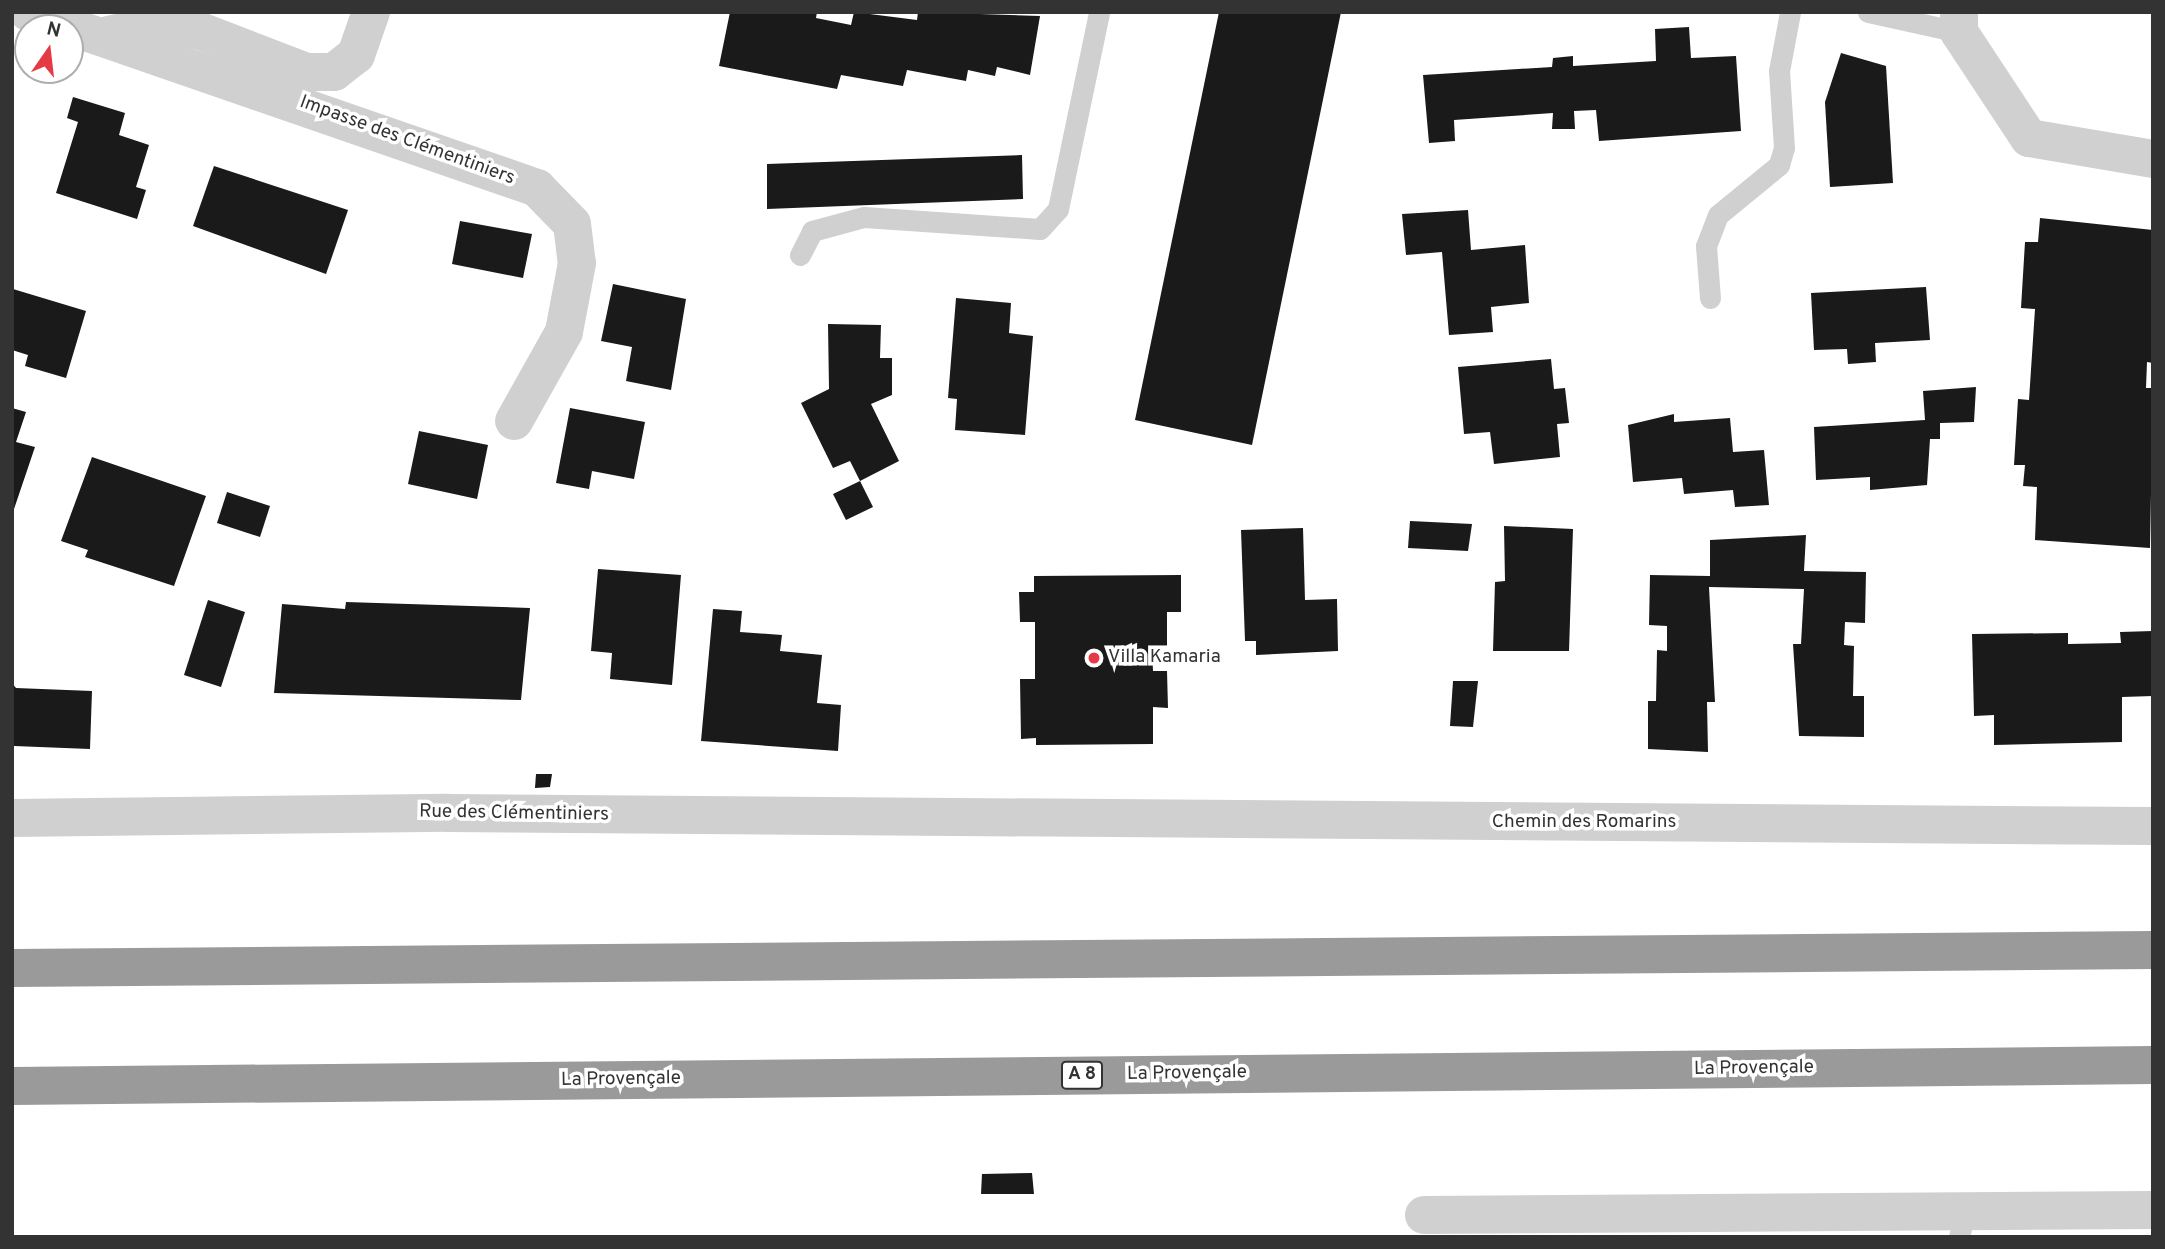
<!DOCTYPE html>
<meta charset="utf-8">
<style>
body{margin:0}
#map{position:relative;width:2165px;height:1249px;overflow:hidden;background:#fff;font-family:Overpass,sans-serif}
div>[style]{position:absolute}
.building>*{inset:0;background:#1a1a1a}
.service>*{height:21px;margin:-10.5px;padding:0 10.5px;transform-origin:10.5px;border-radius:10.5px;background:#d0d0d0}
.minor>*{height:38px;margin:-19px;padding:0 19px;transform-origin:19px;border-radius:19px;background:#d0d0d0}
.motorway>*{height:38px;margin:-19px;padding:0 19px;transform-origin:19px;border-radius:19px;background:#9a9a9a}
.dots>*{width:19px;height:19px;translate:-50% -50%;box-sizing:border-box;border:4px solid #fff;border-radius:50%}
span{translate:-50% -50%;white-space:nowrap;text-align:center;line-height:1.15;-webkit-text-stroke:7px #fff;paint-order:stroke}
.shield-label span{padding:2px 5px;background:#fff;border:2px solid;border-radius:5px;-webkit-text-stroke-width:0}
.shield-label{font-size:18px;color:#333;font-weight:700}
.street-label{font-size:19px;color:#333}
.poi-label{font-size:19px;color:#333}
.left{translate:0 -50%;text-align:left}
.frame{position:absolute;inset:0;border:14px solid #333;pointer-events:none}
.north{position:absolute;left:14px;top:14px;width:70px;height:70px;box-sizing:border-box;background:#fff;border:2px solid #adadad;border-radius:50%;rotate:14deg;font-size:19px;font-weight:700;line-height:28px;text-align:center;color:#333}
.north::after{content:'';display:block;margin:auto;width:24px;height:32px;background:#e63946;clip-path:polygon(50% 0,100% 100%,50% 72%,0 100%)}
</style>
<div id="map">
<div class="building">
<i style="clip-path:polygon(730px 12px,817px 12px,816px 18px,851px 25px,854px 12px,917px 20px,918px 12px,1040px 16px,1030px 75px,997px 67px,995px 76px,968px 70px,966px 81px,907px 70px,903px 86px,841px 75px,837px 89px,719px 66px)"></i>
<i style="clip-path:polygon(1219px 12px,1341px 12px,1252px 445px,1135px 420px)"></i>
<i style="clip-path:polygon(1689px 27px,1691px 58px,1736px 56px,1741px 131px,1599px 141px,1596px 110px,1574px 111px,1575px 129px,1552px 129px,1553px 113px,1454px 120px,1455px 141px,1429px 143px,1423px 75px,1552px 67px,1553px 58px,1573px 56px,1573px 66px,1656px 61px,1655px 29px)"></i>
<i style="clip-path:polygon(1841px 53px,1886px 66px,1893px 183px,1830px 187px,1825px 102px)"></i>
<i style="clip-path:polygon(73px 97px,125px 113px,119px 135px,149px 145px,136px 187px,146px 190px,137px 219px,56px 193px,78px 122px,67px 118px)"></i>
<i style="clip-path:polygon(1022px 155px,1023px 199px,767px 209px,767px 164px)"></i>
<i style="clip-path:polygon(214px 166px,348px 210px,326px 274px,193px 226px)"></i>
<i style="clip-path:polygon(1468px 210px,1471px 250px,1525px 245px,1529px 303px,1491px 307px,1493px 332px,1449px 335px,1442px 252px,1406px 255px,1402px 214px)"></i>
<i style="clip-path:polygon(2040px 218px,2153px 230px,2153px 363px,2147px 362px,2146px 388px,2153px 388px,2150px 548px,2035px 540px,2037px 487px,2023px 486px,2025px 465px,2014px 465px,2018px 399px,2029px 400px,2035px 309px,2021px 308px,2025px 242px,2038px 242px)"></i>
<i style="clip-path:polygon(460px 221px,532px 234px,523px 278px,452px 264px)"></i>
<i style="clip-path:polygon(613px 284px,686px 299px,671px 390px,626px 381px,632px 347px,601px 341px)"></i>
<i style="clip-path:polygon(1926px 287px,1930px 340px,1875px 343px,1876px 362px,1848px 364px,1847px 349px,1814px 350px,1811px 293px)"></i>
<i style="clip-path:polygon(13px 289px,86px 311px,66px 378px,25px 366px,28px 355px,12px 350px)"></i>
<i style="clip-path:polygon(956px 298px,1011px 303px,1009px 333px,1033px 336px,1025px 435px,955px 430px,957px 399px,948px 398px)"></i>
<i style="clip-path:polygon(828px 324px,881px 325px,880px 358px,892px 358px,892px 395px,871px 404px,899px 461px,860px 481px,873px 507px,846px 520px,833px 494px,860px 481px,850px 461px,833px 468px,801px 403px,829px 389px)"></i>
<i style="clip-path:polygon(1551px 359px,1554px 389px,1565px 388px,1569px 423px,1557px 424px,1560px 457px,1494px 464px,1490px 432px,1464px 434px,1458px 367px)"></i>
<i style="clip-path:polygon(1976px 387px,1974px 422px,1940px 423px,1940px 439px,1930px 439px,1927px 485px,1870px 490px,1870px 477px,1816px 480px,1814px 427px,1925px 420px,1923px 391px)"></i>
<i style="clip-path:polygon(12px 408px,26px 412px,16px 442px,35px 447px,13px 512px)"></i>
<i style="clip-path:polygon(570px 408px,645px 422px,634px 479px,592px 471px,589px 489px,556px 483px)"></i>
<i style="clip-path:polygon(1674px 414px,1674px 422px,1730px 418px,1733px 452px,1764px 450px,1769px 505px,1735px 507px,1733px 490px,1684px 494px,1682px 478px,1633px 482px,1628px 425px)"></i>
<i style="clip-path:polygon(419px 431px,488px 445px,477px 499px,408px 484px)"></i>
<i style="clip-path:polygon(92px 457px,206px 496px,174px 586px,85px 557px,88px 550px,61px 541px)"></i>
<i style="clip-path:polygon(227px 492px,270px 506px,260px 537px,217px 523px)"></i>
<i style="clip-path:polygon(1410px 521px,1472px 524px,1468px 551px,1408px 548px)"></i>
<i style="clip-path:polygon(1504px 526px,1573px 529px,1569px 651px,1493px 651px,1495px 582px,1505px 581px)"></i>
<i style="clip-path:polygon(1303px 528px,1305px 600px,1337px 599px,1338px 651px,1256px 655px,1256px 641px,1245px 641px,1241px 530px)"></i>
<i style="clip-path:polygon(1806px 535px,1804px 571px,1866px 572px,1865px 623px,1845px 622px,1844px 645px,1854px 646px,1853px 696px,1864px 696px,1864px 737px,1799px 736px,1793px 644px,1801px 644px,1804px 589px,1709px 587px,1715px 702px,1707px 702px,1708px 752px,1648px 749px,1648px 701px,1656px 701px,1657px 650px,1667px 651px,1667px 626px,1649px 625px,1650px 575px,1710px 576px,1710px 540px)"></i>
<i style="clip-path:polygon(598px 569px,681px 575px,672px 685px,610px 679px,612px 653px,591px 651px)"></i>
<i style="clip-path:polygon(1181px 575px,1181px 612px,1167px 612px,1167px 646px,1152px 646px,1153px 671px,1167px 671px,1168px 708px,1153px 707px,1153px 744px,1036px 745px,1036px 738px,1021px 739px,1020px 679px,1035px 679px,1035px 622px,1020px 622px,1019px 592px,1034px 592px,1034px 576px)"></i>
<i style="clip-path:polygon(208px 600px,245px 612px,221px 687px,184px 675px)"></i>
<i style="clip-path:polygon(346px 602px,530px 608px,521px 700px,274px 693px,282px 604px,345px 609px)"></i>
<i style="clip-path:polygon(713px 609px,742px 611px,740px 632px,782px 635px,780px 651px,822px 655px,817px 703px,841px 705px,838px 751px,701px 741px)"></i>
<i style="clip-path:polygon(2153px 631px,2153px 696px,2122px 697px,2122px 742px,1994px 745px,1994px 715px,1974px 716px,1972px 634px,2068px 633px,2068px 644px,2121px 643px,2120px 632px)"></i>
<i style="clip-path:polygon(1453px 681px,1478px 681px,1473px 727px,1450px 726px)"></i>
<i style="clip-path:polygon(12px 683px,16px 688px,92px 691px,90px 749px,14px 746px)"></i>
<i style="clip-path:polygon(536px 774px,552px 774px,550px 787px,535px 788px)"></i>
<i style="clip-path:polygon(1032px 1173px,1034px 1194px,981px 1194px,982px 1174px)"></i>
</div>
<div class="service">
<i style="left:1868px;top:12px;width:93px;rotate:12.4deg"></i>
<i style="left:800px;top:255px;width:27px;rotate:-63deg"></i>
<i style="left:812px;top:231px;width:54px;rotate:-15.1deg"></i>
<i style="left:864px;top:217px;width:176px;rotate:3.9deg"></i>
<i style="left:1040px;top:229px;width:27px;rotate:-48deg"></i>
<i style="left:1058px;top:209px;width:201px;rotate:-78.2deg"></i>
<i style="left:1710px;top:298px;width:52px;rotate:-94.4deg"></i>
<i style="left:1706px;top:246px;width:33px;rotate:-69deg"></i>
<i style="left:1718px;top:215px;width:79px;rotate:-39.3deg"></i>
<i style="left:1779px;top:165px;width:18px;rotate:-74deg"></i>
<i style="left:1784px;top:148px;width:77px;rotate:-93.7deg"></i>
<i style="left:1779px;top:71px;width:60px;rotate:-79.4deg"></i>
<i style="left:1959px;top:1237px;width:27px;rotate:-77deg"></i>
</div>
<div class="minor">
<i style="left:28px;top:12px;width:539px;rotate:19.07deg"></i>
<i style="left:537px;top:188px;width:50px;rotate:45.8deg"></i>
<i style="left:572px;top:224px;width:39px;rotate:83deg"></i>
<i style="left:577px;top:263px;width:70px;rotate:100.7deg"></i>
<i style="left:564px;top:332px;width:102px;rotate:119.3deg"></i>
<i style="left:1959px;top:12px;width:20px;rotate:90deg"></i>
<i style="left:1959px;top:32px;width:127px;rotate:56.6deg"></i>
<i style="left:2029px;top:138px;width:126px;rotate:9.6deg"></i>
<i style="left:108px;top:35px;width:51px;rotate:-12.4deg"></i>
<i style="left:158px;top:24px;width:43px;rotate:9.5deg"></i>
<i style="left:200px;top:31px;width:114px;rotate:21.1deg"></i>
<i style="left:306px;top:72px;width:28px"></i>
<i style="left:334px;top:72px;width:28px;rotate:-38deg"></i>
<i style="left:356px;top:55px;width:46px;rotate:-70.8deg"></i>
<i style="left:12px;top:818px;width:436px;rotate:-0.7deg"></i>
<i style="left:448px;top:813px;width:1705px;rotate:0.44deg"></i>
<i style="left:1424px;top:1215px;width:729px;rotate:-0.39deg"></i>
</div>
<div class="motorway">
<i style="left:12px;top:968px;width:2141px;rotate:-0.48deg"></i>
<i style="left:12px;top:1086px;width:2141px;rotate:-0.56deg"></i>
</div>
<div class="dots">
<i style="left:1094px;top:658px;background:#e63946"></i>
</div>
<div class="shield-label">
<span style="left:1082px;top:1075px">A 8</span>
</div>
<div class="street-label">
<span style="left:407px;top:141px;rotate:20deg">Impasse des Clémentiniers</span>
<span style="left:514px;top:814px;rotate:1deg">Rue des Clémentiniers</span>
<span style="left:1584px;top:823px">Chemin des Romarins</span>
<span style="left:1754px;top:1069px;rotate:-1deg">La Provençale</span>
<span style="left:1187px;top:1074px;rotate:-1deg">La Provençale</span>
<span style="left:621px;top:1080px;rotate:-1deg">La Provençale</span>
</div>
<div class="poi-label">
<span class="left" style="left:1108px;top:658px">Villa Kamaria</span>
</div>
<div class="frame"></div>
<div class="north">N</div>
</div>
